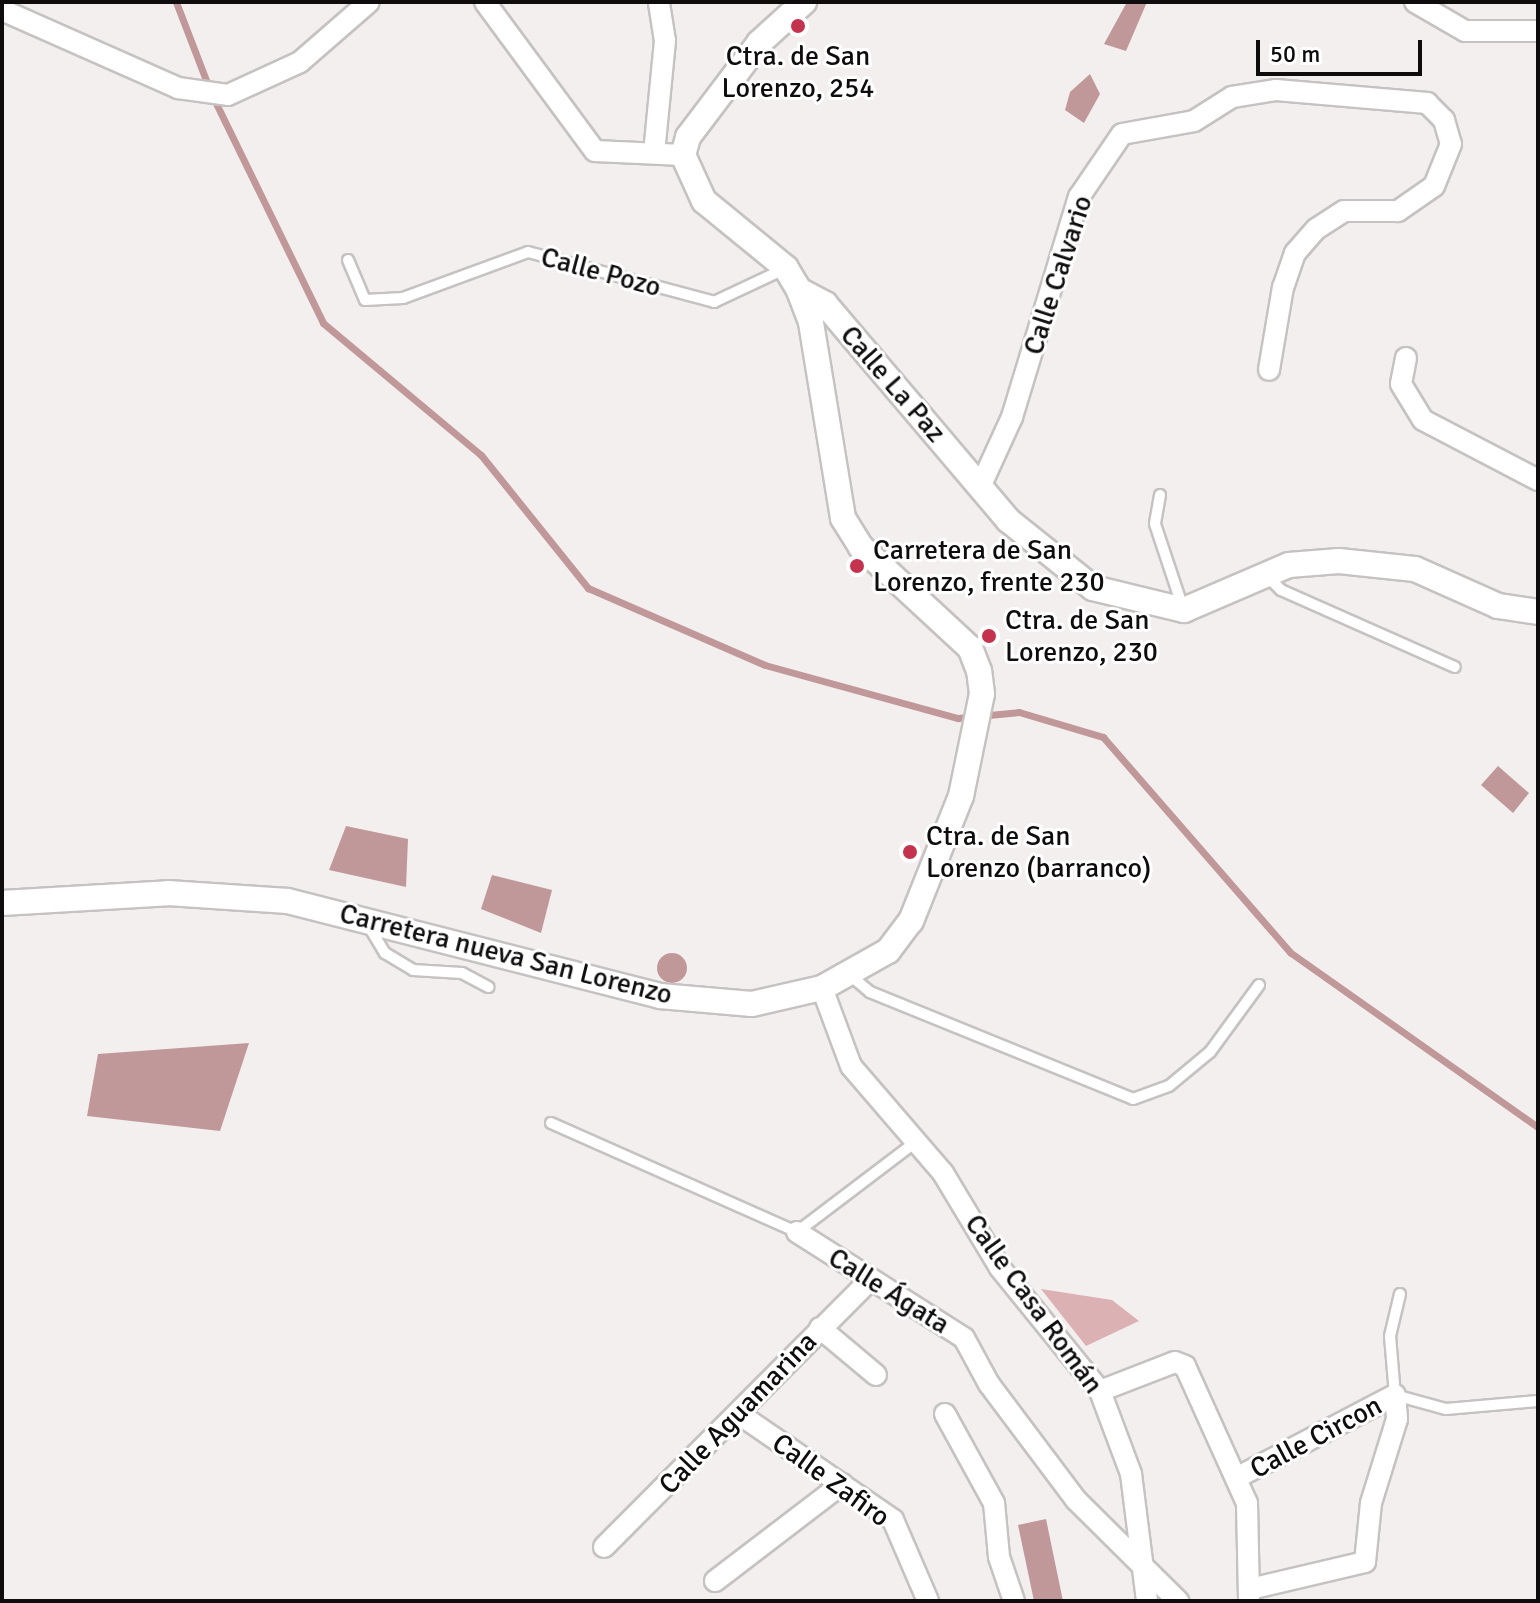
<!DOCTYPE html>
<meta charset="utf-8">
<style>
body{margin:0}
#map{position:relative;width:1540px;height:1603px;overflow:hidden;background:#f4efef;font-family:Signika,sans-serif}
div>[style]{position:absolute}
.water>*{inset:0;background:#c19899}
.round{border-radius:50%}
.stream>*{height:7px;margin:-3.5px;padding:0 3.5px;transform-origin:3.5px;border-radius:3.5px;background:#c19899}
.building>*{inset:0;background:#dbb1b3}
.roads{filter:drop-shadow(2px 0 #c6c2c2) drop-shadow(-2px 0 #c6c2c2) drop-shadow(0 2px #c6c2c2) drop-shadow(0 -2px #c6c2c2)}
.service>*{height:10px;margin:-5px;padding:0 5px;transform-origin:5px;border-radius:5px;background:#fff}
.minor>*{height:20px;margin:-10px;padding:0 10px;transform-origin:10px;border-radius:10px;background:#fff}
.tertiary>*{height:24px;margin:-12px;padding:0 12px;transform-origin:12px;border-radius:12px;background:#fff}
.dots>*{width:22px;height:22px;translate:-50% -50%;box-sizing:border-box;border:4px solid #fff;border-radius:50%}
span{translate:-50% -50%;white-space:nowrap;text-align:center;line-height:1.15;-webkit-text-stroke:6px #fff;paint-order:stroke}
.poi-label{font-size:28px;color:#0e0c0c}
.left{translate:0 -50%;text-align:left}
.street-label{font-size:28px;color:#0e0c0c}
.frame{position:absolute;inset:0;border:4px solid #0e0c0c;pointer-events:none}
.scale{position:absolute;left:1256px;top:40px;width:166px;height:36px;box-sizing:border-box;border:4px solid #0e0c0c;border-top:0;padding-left:10px;font-size:24px;line-height:28px;white-space:nowrap;color:#0e0c0c;-webkit-text-stroke:6px #fff;paint-order:stroke}
</style>
<div id="map">
<div class="water">
<i style="clip-path:polygon(1127px 2px,1147px 2px,1126px 51px,1104px 44px)"></i>
<i style="clip-path:polygon(1090px 74px,1100px 94px,1084px 123px,1065px 110px,1070px 92px)"></i>
<i style="clip-path:polygon(1498px 766px,1529px 793px,1513px 813px,1481px 785px)"></i>
<i style="clip-path:polygon(346px 826px,408px 839px,406px 887px,329px 870px)"></i>
<i style="clip-path:polygon(492px 875px,552px 890px,541px 933px,481px 909px)"></i>
<i class="round" style="left:657px;top:953px;width:30px;height:30px"></i>
<i style="clip-path:polygon(249px 1043px,220px 1131px,87px 1116px,98px 1054px)"></i>
<i style="clip-path:polygon(1046px 1519px,1063px 1601px,1034px 1601px,1018px 1525px)"></i>
</div>
<div class="stream">
<i style="left:176px;top:2px;width:97px;rotate:69deg"></i>
<i style="left:211px;top:93px;width:256px;rotate:64deg"></i>
<i style="left:323px;top:323px;width:206px;rotate:39.9deg"></i>
<i style="left:481px;top:455px;width:171px;rotate:51.2deg"></i>
<i style="left:588px;top:588px;width:193px;rotate:23.5deg"></i>
<i style="left:765px;top:665px;width:200px;rotate:15.4deg"></i>
<i style="left:958px;top:718px;width:61px;rotate:-5.6deg"></i>
<i style="left:1019px;top:712px;width:88px;rotate:16.6deg"></i>
<i style="left:1103px;top:737px;width:286px;rotate:49deg"></i>
<i style="left:1291px;top:953px;width:302px;rotate:35.2deg"></i>
</div>
<div class="building">
<i style="clip-path:polygon(1041px 1289px,1112px 1300px,1139px 1321px,1086px 1346px)"></i>
</div>
<div class="roads">
<div class="service">
<i style="left:348px;top:260px;width:43px;rotate:67deg"></i>
<i style="left:365px;top:300px;width:38px;rotate:-3deg"></i>
<i style="left:403px;top:298px;width:133px;rotate:-20.2deg"></i>
<i style="left:528px;top:252px;width:193px;rotate:15deg"></i>
<i style="left:714px;top:302px;width:77px;rotate:-25.2deg"></i>
<i style="left:1160px;top:495px;width:29px;rotate:100deg"></i>
<i style="left:1155px;top:524px;width:89px;rotate:71.6deg"></i>
<i style="left:1267px;top:576px;width:20px;rotate:45deg"></i>
<i style="left:1281px;top:590px;width:190px;rotate:23.9deg"></i>
<i style="left:368px;top:925px;width:33px;rotate:59deg"></i>
<i style="left:385px;top:953px;width:33px;rotate:31deg"></i>
<i style="left:413px;top:970px;width:49px;rotate:3.5deg"></i>
<i style="left:462px;top:973px;width:30px;rotate:28deg"></i>
<i style="left:851px;top:976px;width:25px;rotate:40deg"></i>
<i style="left:870px;top:992px;width:284px;rotate:22.1deg"></i>
<i style="left:1133px;top:1099px;width:38px;rotate:-20deg"></i>
<i style="left:1169px;top:1086px;width:53px;rotate:-39.7deg"></i>
<i style="left:1210px;top:1052px;width:83px;rotate:-53.8deg"></i>
<i style="left:551px;top:1123px;width:269px;rotate:23.9deg"></i>
<i style="left:797px;top:1232px;width:151px;rotate:-37.2deg"></i>
<i style="left:1400px;top:1294px;width:43px;rotate:103.4deg"></i>
<i style="left:1390px;top:1336px;width:59px;rotate:85.2deg"></i>
<i style="left:1395px;top:1395px;width:53px;rotate:15.4deg"></i>
<i style="left:1446px;top:1409px;width:92px;rotate:-5deg"></i>
</div>
<div class="minor">
<i style="left:485px;top:2px;width:185px;rotate:53.6deg"></i>
<i style="left:595px;top:151px;width:88px;rotate:2.6deg"></i>
<i style="left:1415px;top:2px;width:58px;rotate:30.1deg"></i>
<i style="left:1465px;top:31px;width:73px"></i>
<i style="left:2px;top:10px;width:193px;rotate:23.9deg"></i>
<i style="left:178px;top:88px;width:50px;rotate:8deg"></i>
<i style="left:228px;top:95px;width:79px;rotate:-24.6deg"></i>
<i style="left:300px;top:62px;width:91px;rotate:-41deg"></i>
<i style="left:654px;top:153px;width:113px;rotate:-84.4deg"></i>
<i style="left:665px;top:41px;width:39px;rotate:-99deg"></i>
<i style="left:1406px;top:358px;width:26px;rotate:101deg"></i>
<i style="left:1401px;top:384px;width:42px;rotate:58.6deg"></i>
<i style="left:1423px;top:420px;width:130px;rotate:27.6deg"></i>
<i style="left:980px;top:487px;width:77px;rotate:-65.4deg"></i>
<i style="left:1012px;top:417px;width:230px;rotate:-73.1deg"></i>
<i style="left:1079px;top:197px;width:76px;rotate:-55.7deg"></i>
<i style="left:1122px;top:134px;width:73px;rotate:-10.2deg"></i>
<i style="left:1194px;top:121px;width:45px;rotate:-32.3deg"></i>
<i style="left:1232px;top:97px;width:45px;rotate:-9deg"></i>
<i style="left:1276px;top:90px;width:152px;rotate:4.9deg"></i>
<i style="left:1427px;top:103px;width:24px;rotate:45deg"></i>
<i style="left:1444px;top:120px;width:25px;rotate:74deg"></i>
<i style="left:1451px;top:144px;width:45px;rotate:112deg"></i>
<i style="left:1434px;top:186px;width:44px;rotate:145.2deg"></i>
<i style="left:1398px;top:211px;width:54px;rotate:180deg"></i>
<i style="left:1344px;top:211px;width:33px;rotate:147deg"></i>
<i style="left:1316px;top:229px;width:32px;rotate:131deg"></i>
<i style="left:1295px;top:253px;width:36px;rotate:109deg"></i>
<i style="left:1283px;top:287px;width:84px;rotate:99.6deg"></i>
<i style="left:822px;top:988px;width:83px;rotate:69.6deg"></i>
<i style="left:851px;top:1066px;width:141px;rotate:49.3deg"></i>
<i style="left:943px;top:1173px;width:111px;rotate:59deg"></i>
<i style="left:1000px;top:1268px;width:159px;rotate:50.9deg"></i>
<i style="left:1100px;top:1391px;width:89px;rotate:69.5deg"></i>
<i style="left:1131px;top:1474px;width:128px;rotate:82.8deg"></i>
<i style="left:797px;top:1232px;width:198px;rotate:32.4deg"></i>
<i style="left:964px;top:1338px;width:52px;rotate:61.5deg"></i>
<i style="left:989px;top:1384px;width:145px;rotate:53.1deg"></i>
<i style="left:1076px;top:1500px;width:144px;rotate:44.7deg"></i>
<i style="left:820px;top:1328px;width:73px;rotate:40deg"></i>
<i style="left:1100px;top:1391px;width:80px;rotate:-21.1deg"></i>
<i style="left:1175px;top:1362px;width:11px;rotate:22deg"></i>
<i style="left:1185px;top:1366px;width:150px;rotate:65.7deg"></i>
<i style="left:1247px;top:1503px;width:98px;rotate:88.8deg"></i>
<i style="left:739px;top:1414px;width:187px;rotate:34.5deg"></i>
<i style="left:893px;top:1520px;width:88px;rotate:66.6deg"></i>
<i style="left:945px;top:1414px;width:102px;rotate:61.2deg"></i>
<i style="left:994px;top:1503px;width:54px;rotate:84.7deg"></i>
<i style="left:999px;top:1557px;width:46px;rotate:71.2deg"></i>
<i style="left:1236px;top:1478px;width:179px;rotate:-27.6deg"></i>
<i style="left:1395px;top:1395px;width:24px;rotate:85deg"></i>
<i style="left:1397px;top:1419px;width:88px;rotate:107.2deg"></i>
<i style="left:1371px;top:1503px;width:59px;rotate:95.8deg"></i>
<i style="left:1365px;top:1562px;width:118px;rotate:166.8deg"></i>
<i style="left:604px;top:1547px;width:378px;rotate:-45.1deg"></i>
<i style="left:715px;top:1581px;width:160px;rotate:-37.4deg"></i>
</div>
<div class="tertiary">
<i style="left:799px;top:290px;width:30px;rotate:28deg"></i>
<i style="left:825px;top:304px;width:283px;rotate:49.7deg"></i>
<i style="left:1008px;top:520px;width:109px;rotate:38.7deg"></i>
<i style="left:1093px;top:588px;width:94px;rotate:13.6deg"></i>
<i style="left:1184px;top:610px;width:114px;rotate:-23.2deg"></i>
<i style="left:1289px;top:565px;width:50px;rotate:-4.6deg"></i>
<i style="left:1339px;top:561px;width:76px;rotate:6deg"></i>
<i style="left:1415px;top:569px;width:91px;rotate:24deg"></i>
<i style="left:1498px;top:606px;width:40px;rotate:8.5deg"></i>
<i style="left:2px;top:903px;width:166px;rotate:-3.4deg"></i>
<i style="left:168px;top:893px;width:120px;rotate:3.8deg"></i>
<i style="left:288px;top:901px;width:384px;rotate:14.3deg"></i>
<i style="left:660px;top:996px;width:92px;rotate:5deg"></i>
<i style="left:752px;top:1004px;width:72px;rotate:-12.9deg"></i>
<i style="left:822px;top:988px;width:76px;rotate:-29.3deg"></i>
<i style="left:888px;top:951px;width:38px;rotate:-53deg"></i>
<i style="left:911px;top:921px;width:135px;rotate:-68.2deg"></i>
<i style="left:961px;top:796px;width:104px;rotate:-78.4deg"></i>
<i style="left:982px;top:694px;width:23px;rotate:-97deg"></i>
<i style="left:979px;top:671px;width:25px;rotate:-111deg"></i>
<i style="left:970px;top:648px;width:149px;rotate:-137.2deg"></i>
<i style="left:861px;top:547px;width:34px;rotate:-122deg"></i>
<i style="left:843px;top:518px;width:199px;rotate:-99.3deg"></i>
<i style="left:811px;top:322px;width:34px;rotate:-111deg"></i>
<i style="left:799px;top:290px;width:26px;rotate:-121deg"></i>
<i style="left:786px;top:268px;width:106px;rotate:-140.7deg"></i>
<i style="left:704px;top:201px;width:51px;rotate:-114.5deg"></i>
<i style="left:683px;top:155px;width:19px;rotate:-74deg"></i>
<i style="left:688px;top:137px;width:118px;rotate:-52.9deg"></i>
<i style="left:759px;top:43px;width:61px;rotate:-42.3deg"></i>
</div>
</div>
<div class="dots">
<i style="left:798px;top:26px;background:#c4334d"></i>
<i style="left:857px;top:566px;background:#c4334d"></i>
<i style="left:989px;top:636px;background:#c4334d"></i>
<i style="left:910px;top:852px;background:#c4334d"></i>
</div>
<div class="poi-label">
<span style="left:798px;top:72px">Ctra. de San<br>Lorenzo, 254</span>
<span class="left" style="left:873px;top:566px">Carretera de San<br>Lorenzo, frente 230</span>
<span class="left" style="left:1005px;top:636px">Ctra. de San<br>Lorenzo, 230</span>
<span class="left" style="left:926px;top:852px">Ctra. de San<br>Lorenzo (barranco)</span>
</div>
<div class="street-label">
<span style="left:601px;top:272px;rotate:15deg">Calle Pozo</span>
<span style="left:1058px;top:275px;rotate:-72deg">Calle Calvario</span>
<span style="left:893px;top:384px;rotate:49deg">Calle La Paz</span>
<span style="left:506px;top:954px;rotate:14deg">Carretera nueva San Lorenzo</span>
<span style="left:889px;top:1291px;rotate:32deg">Calle Ágata</span>
<span style="left:1034px;top:1304px;rotate:54deg">Calle Casa Román</span>
<span style="left:738px;top:1413px;rotate:-46deg">Calle Aguamarina</span>
<span style="left:1316px;top:1437px;rotate:-28deg">Calle Circon</span>
<span style="left:831px;top:1480px;rotate:36deg">Calle Zafiro</span>
</div>
<div class="frame"></div>
<div class="scale">50 m</div>
</div>
